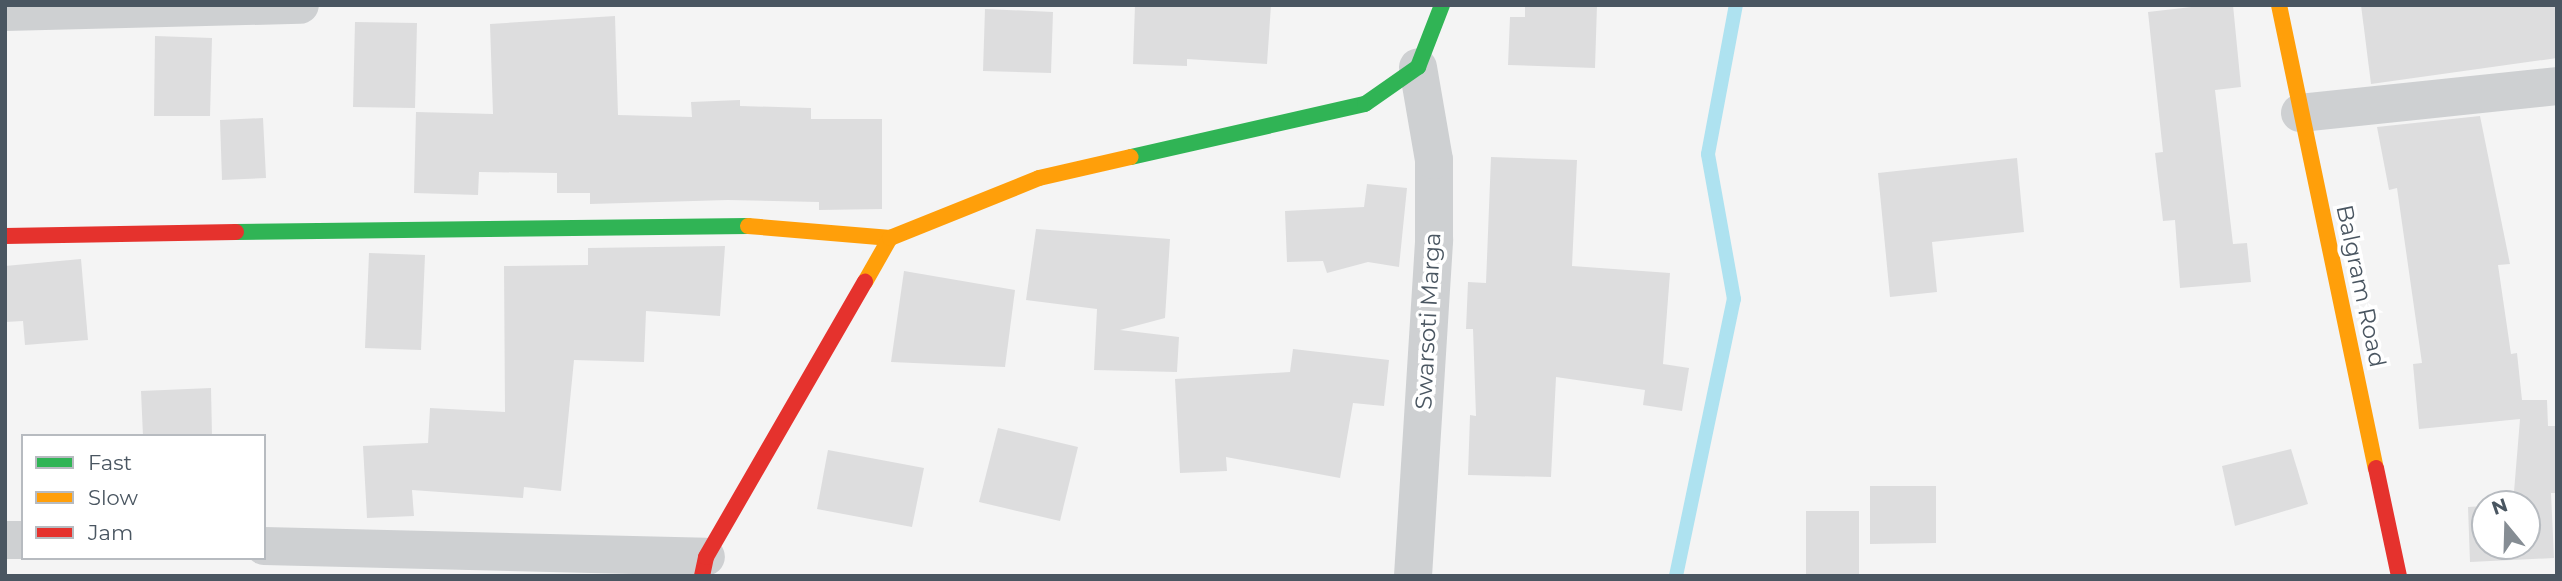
<!DOCTYPE html>
<style>
body{margin:0}
#map{position:relative;width:2562px;height:581px;overflow:hidden;background:#f4f4f4;font-family:Montserrat,sans-serif}
div>[style]{position:absolute}
.stream>*{height:14px;margin:-7px;padding:0 7px;transform-origin:7px;border-radius:7px;background:#aee2f0}
.building>*{inset:0;background:#ddddde}
.street>*{height:38px;margin:-19px;padding:0 19px;transform-origin:19px;border-radius:19px;background:#ced0d2}
.fast>*{height:16px;margin:-8px;padding:0 8px;transform-origin:8px;border-radius:8px;background:#30b455}
.slow>*{height:16px;margin:-8px;padding:0 8px;transform-origin:8px;border-radius:8px;background:#ff9f0a}
.jam>*{height:16px;margin:-8px;padding:0 8px;transform-origin:8px;border-radius:8px;background:#e5322d}
span{translate:-50% -50%;white-space:nowrap;text-align:center;line-height:1.15;-webkit-text-stroke:7px #fff;paint-order:stroke}
.street-label{font-size:23px;color:#4a5661}
.frame{position:absolute;inset:0;border:7px solid #4a5661;pointer-events:none}
.legend{position:absolute;left:21px;top:434px;width:245px;height:126px;box-sizing:border-box;background:#fff;border:2px solid #b7bbc0;margin:0;padding:9px 12px;list-style:none;font-size:21px;color:#4a5661}
.legend li{display:flex;align-items:center;gap:14px;height:35px}
.legend b{width:35px;border:2px solid #b7bbc0}
.north{position:absolute;left:2471px;top:490px;width:70px;height:70px;box-sizing:border-box;background:#fff;border:2px solid #b7bbc0;border-radius:50%;rotate:341deg;font-size:19px;font-weight:700;line-height:28px;text-align:center;color:#4a5661}
.north::after{content:'';display:block;margin:auto;width:24px;height:32px;background:#868d94;clip-path:polygon(50% 0,100% 100%,50% 72%,0 100%)}
</style>
<div id="map">
<div class="stream">
<i style="left:1676px;top:576px;width:283px;rotate:-78.2deg"></i>
<i style="left:1734px;top:299px;width:147px;rotate:-100.2deg"></i>
<i style="left:1708px;top:154px;width:152px;rotate:-79.4deg"></i>
</div>
<div class="building">
<i style="clip-path:polygon(1135px 5px,1271px 5px,1267px 64px,1187px 59px,1187px 66px,1133px 64px)"></i>
<i style="clip-path:polygon(1525px 5px,1597px 5px,1595px 68px,1508px 65px,1510px 17px,1525px 17px)"></i>
<i style="clip-path:polygon(2209px 5px,2233px 5px,2241px 87px,2215px 90px,2233px 244px,2247px 243px,2251px 282px,2180px 288px,2175px 220px,2163px 221px,2155px 153px,2163px 152px,2148px 12px)"></i>
<i style="clip-path:polygon(2361px 5px,2557px 5px,2557px 58px,2371px 84px)"></i>
<i style="clip-path:polygon(985px 9px,1053px 12px,1051px 73px,983px 71px)"></i>
<i style="clip-path:polygon(615px 16px,618px 115px,692px 117px,691px 102px,740px 100px,740px 106px,811px 108px,811px 119px,882px 119px,882px 209px,819px 210px,819px 202px,728px 200px,590px 204px,590px 193px,557px 193px,557px 173px,479px 172px,478px 195px,414px 193px,416px 112px,493px 114px,490px 24px)"></i>
<i style="clip-path:polygon(355px 22px,417px 23px,415px 108px,353px 107px)"></i>
<i style="clip-path:polygon(155px 36px,212px 38px,210px 116px,154px 116px)"></i>
<i style="clip-path:polygon(2480px 116px,2510px 264px,2498px 265px,2511px 354px,2517px 353px,2522px 400px,2547px 400px,2548px 426px,2557px 426px,2557px 493px,2551px 493px,2554px 558px,2470px 562px,2468px 507px,2485px 506px,2485px 546px,2527px 546px,2527px 504px,2513px 504px,2520px 419px,2419px 429px,2413px 364px,2422px 363px,2397px 188px,2389px 190px,2377px 127px)"></i>
<i style="clip-path:polygon(263px 118px,266px 178px,222px 180px,220px 120px)"></i>
<i style="clip-path:polygon(1491px 157px,1577px 160px,1572px 266px,1670px 273px,1663px 364px,1689px 368px,1682px 411px,1643px 405px,1645px 390px,1556px 377px,1551px 477px,1468px 475px,1470px 415px,1476px 416px,1473px 329px,1466px 329px,1468px 282px,1486px 283px)"></i>
<i style="clip-path:polygon(2017px 158px,2024px 232px,1932px 242px,1937px 292px,1890px 297px,1878px 173px)"></i>
<i style="clip-path:polygon(1367px 184px,1407px 188px,1399px 267px,1368px 262px,1327px 273px,1323px 261px,1287px 262px,1285px 211px,1364px 207px)"></i>
<i style="clip-path:polygon(1036px 229px,1170px 239px,1165px 318px,1120px 330px,1179px 337px,1177px 372px,1094px 370px,1097px 309px,1026px 300px)"></i>
<i style="clip-path:polygon(725px 246px,720px 316px,646px 311px,644px 362px,574px 360px,561px 491px,524px 487px,523px 498px,412px 490px,414px 516px,367px 518px,363px 446px,428px 443px,430px 408px,505px 412px,504px 266px,588px 265px,588px 248px)"></i>
<i style="clip-path:polygon(369px 253px,425px 255px,421px 350px,365px 348px)"></i>
<i style="clip-path:polygon(81px 259px,88px 340px,25px 345px,23px 321px,5px 322px,5px 266px)"></i>
<i style="clip-path:polygon(904px 271px,1015px 290px,1005px 367px,891px 362px)"></i>
<i style="clip-path:polygon(1293px 349px,1389px 360px,1384px 406px,1353px 403px,1340px 478px,1226px 457px,1227px 471px,1180px 473px,1175px 379px,1290px 372px)"></i>
<i style="clip-path:polygon(211px 388px,212px 436px,143px 436px,141px 391px)"></i>
<i style="clip-path:polygon(998px 428px,1078px 447px,1060px 521px,979px 502px)"></i>
<i style="clip-path:polygon(2291px 449px,2308px 504px,2235px 526px,2222px 466px)"></i>
<i style="clip-path:polygon(828px 450px,924px 468px,912px 527px,817px 509px)"></i>
<i style="clip-path:polygon(1870px 486px,1936px 486px,1936px 543px,1870px 544px)"></i>
<i style="clip-path:polygon(1806px 511px,1859px 511px,1859px 576px,1806px 576px)"></i>
</div>
<div class="street">
<i style="left:5px;top:12px;width:295px;rotate:-1.4deg"></i>
<i style="left:2300px;top:113px;width:258px;rotate:-6deg"></i>
<i style="left:5px;top:540px;width:18px"></i>
<i style="left:264px;top:546px;width:442px;rotate:1.4deg"></i>
<i style="left:1413px;top:576px;width:337px;rotate:-86.4deg"></i>
<i style="left:1434px;top:240px;width:80px;rotate:-90deg"></i>
<i style="left:1434px;top:160px;width:94px;rotate:-99.8deg"></i>
</div>
<div class="fast">
<i style="left:1131px;top:157px;width:240px;rotate:-12.8deg"></i>
<i style="left:1365px;top:104px;width:65px;rotate:-34.9deg"></i>
<i style="left:1418px;top:67px;width:66px;rotate:-68.8deg"></i>
<i style="left:236px;top:232px;width:512px;rotate:-0.67deg"></i>
</div>
<div class="slow">
<i style="left:2279px;top:5px;width:473px;rotate:78.2deg"></i>
<i style="left:748px;top:226px;width:143px;rotate:4.8deg"></i>
<i style="left:865px;top:282px;width:51px;rotate:-60.4deg"></i>
<i style="left:890px;top:238px;width:161px;rotate:-21.9deg"></i>
<i style="left:1039px;top:178px;width:94px;rotate:-12.9deg"></i>
</div>
<div class="jam">
<i style="left:5px;top:236px;width:231px;rotate:-1deg"></i>
<i style="left:2376px;top:468px;width:110px;rotate:78deg"></i>
<i style="left:702px;top:576px;width:19px;rotate:-78deg"></i>
<i style="left:706px;top:557px;width:318px;rotate:-60deg"></i>
</div>
<div class="street-label">
<span style="left:2361px;top:286px;rotate:78deg">Balgram Road</span>
<span style="left:1428px;top:321px;rotate:-87deg">Swarsoti Marga</span>
</div>
<div class="frame"></div>
<ul class="legend">
<li><b style="height:9px;background:#30b455"></b>Fast</li>
<li><b style="height:9px;background:#ff9f0a"></b>Slow</li>
<li><b style="height:9px;background:#e5322d"></b>Jam</li>
</ul>
<div class="north">N</div>
</div>
